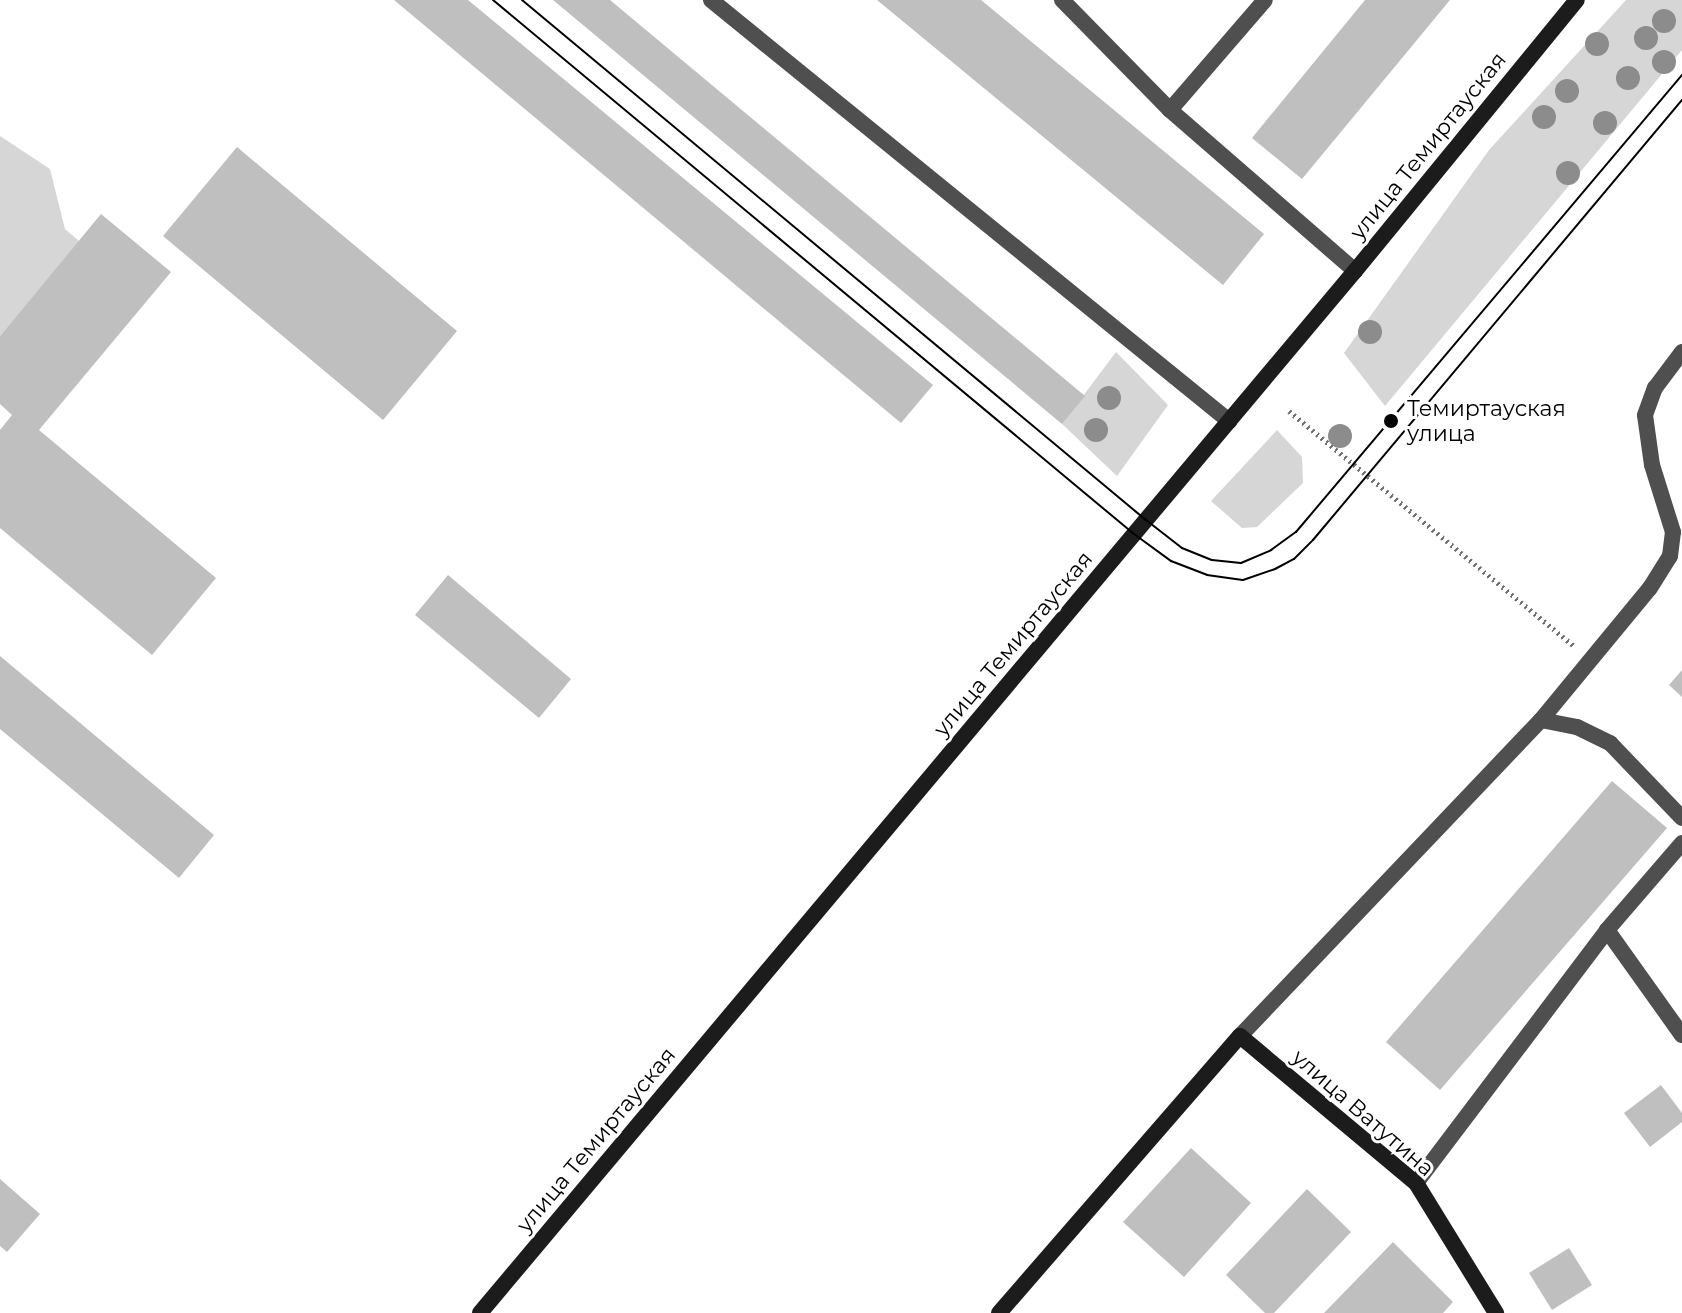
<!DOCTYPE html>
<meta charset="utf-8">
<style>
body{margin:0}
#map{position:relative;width:1682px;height:1313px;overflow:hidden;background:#fff;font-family:Montserrat,sans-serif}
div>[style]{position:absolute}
.green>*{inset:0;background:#d6d6d6}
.building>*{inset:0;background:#bfbfbf}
.path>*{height:5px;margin-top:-2.5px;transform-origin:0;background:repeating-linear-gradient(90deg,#717171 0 2px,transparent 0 6px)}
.lane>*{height:16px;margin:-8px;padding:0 8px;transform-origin:8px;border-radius:8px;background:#4f4f4f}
.street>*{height:16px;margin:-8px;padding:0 8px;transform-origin:8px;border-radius:8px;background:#4f4f4f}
.secondary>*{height:16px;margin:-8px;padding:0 8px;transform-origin:8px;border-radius:8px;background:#1c1c1c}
.tram>*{height:2px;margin:-1px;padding:0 1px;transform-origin:1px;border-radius:1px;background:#000}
.trees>*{width:24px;height:24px;margin:-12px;border-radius:50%;background:#8c8c8c}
.dots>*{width:22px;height:22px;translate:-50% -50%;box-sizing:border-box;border:4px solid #fff;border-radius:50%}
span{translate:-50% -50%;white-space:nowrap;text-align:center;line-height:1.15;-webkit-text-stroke:6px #fff;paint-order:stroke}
.street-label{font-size:22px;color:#000}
.poi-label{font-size:22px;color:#000}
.left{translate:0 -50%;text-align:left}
</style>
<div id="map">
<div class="green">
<i style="clip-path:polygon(1626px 0,1682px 0,1682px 50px,1385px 406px,1344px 353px,1489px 150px)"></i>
<i style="clip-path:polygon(0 136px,50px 169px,65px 229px,79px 241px,0 336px)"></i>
<i style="clip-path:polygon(1116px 352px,1168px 405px,1117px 476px,1062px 424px)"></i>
<i style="clip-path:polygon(1277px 430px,1302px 457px,1303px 483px,1257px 527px,1242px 528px,1211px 501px)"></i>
</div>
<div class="building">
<i style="clip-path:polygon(394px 0,468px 0,933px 385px,901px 423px)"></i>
<i style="clip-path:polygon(553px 0,610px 0,1085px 396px,1062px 424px)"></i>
<i style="clip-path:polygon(877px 0,981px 0,1264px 234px,1223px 285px)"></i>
<i style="clip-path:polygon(1365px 0,1450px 0,1302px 179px,1252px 138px)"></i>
<i style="clip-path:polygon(237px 147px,457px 331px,383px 420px,163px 236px)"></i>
<i style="clip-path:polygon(101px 214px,171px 272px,39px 430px,216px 578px,152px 655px,0 528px,0 430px,12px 415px,0 404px,0 336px)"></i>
<i style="clip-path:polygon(448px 575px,571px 679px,539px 718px,415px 615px)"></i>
<i style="clip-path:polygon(0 656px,214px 835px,179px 878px,0 729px)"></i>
<i style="clip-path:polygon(1682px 670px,1682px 697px,1669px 685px)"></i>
<i style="clip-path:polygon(1612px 781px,1667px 828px,1440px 1090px,1386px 1042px)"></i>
<i style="clip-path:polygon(1661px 1085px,1682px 1113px,1682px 1122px,1650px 1147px,1624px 1113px)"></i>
<i style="clip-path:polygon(1191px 1148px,1251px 1203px,1184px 1277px,1123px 1222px)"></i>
<i style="clip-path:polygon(0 1179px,40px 1214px,7px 1252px,0 1246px)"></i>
<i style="clip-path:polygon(1307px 1189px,1351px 1232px,1274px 1313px,1265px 1313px,1226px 1275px)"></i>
<i style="clip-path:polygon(1393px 1242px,1453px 1302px,1443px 1313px,1324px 1313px)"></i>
<i style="clip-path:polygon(1569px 1248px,1592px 1285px,1552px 1310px,1529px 1273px)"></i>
</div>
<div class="path">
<i style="left:1289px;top:411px;width:371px;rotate:39.5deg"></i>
</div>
<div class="lane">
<i style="left:1062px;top:0;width:154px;rotate:45.5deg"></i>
<i style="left:1170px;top:110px;width:145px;rotate:-49.2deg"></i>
<i style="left:1170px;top:110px;width:245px;rotate:41deg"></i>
<i style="left:1541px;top:720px;width:37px;rotate:11deg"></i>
<i style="left:1577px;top:727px;width:37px;rotate:26deg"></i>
<i style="left:1610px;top:743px;width:104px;rotate:46.2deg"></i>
<i style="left:1240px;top:1036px;width:436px;rotate:-46.4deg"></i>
<i style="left:1541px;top:720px;width:171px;rotate:-50.5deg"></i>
<i style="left:1650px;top:588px;width:38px;rotate:-58deg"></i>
<i style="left:1670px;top:556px;width:24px;rotate:-83deg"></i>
<i style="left:1673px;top:532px;width:70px;rotate:-107.4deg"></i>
<i style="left:1652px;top:465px;width:50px;rotate:-98deg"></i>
<i style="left:1645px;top:415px;width:29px;rotate:-70deg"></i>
<i style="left:1655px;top:388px;width:45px;rotate:-53.1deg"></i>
</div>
<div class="street">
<i style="left:711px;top:0;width:668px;rotate:39.1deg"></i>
<i style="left:1607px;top:930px;width:129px;rotate:54.5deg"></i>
<i style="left:1416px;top:1183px;width:317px;rotate:-52.9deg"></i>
<i style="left:1607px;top:930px;width:115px;rotate:-49.2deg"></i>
</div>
<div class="secondary">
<i style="left:480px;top:1313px;width:1361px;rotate:-49.98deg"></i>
<i style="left:1355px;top:271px;width:350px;rotate:-50.7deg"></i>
<i style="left:999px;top:1313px;width:367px;rotate:-49deg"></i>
<i style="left:1240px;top:1036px;width:229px;rotate:39.9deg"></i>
<i style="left:1416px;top:1183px;width:153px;rotate:58.4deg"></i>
</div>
<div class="tram">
<i style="left:493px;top:0;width:834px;rotate:39.8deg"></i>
<i style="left:1134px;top:534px;width:46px;rotate:36.1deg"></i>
<i style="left:1171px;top:561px;width:39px;rotate:21deg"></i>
<i style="left:1207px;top:575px;width:36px;rotate:8deg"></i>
<i style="left:1243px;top:580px;width:34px;rotate:-19deg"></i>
<i style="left:1275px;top:569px;width:21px;rotate:-28deg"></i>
<i style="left:1294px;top:559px;width:27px;rotate:-45deg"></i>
<i style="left:1313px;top:540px;width:574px;rotate:-50.02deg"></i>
<i style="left:522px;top:0;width:812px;rotate:39.81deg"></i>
<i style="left:1146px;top:520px;width:46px;rotate:37.9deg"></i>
<i style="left:1182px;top:548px;width:32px;rotate:22deg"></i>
<i style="left:1212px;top:560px;width:29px;rotate:6deg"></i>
<i style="left:1241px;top:563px;width:33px;rotate:-23deg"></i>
<i style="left:1271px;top:550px;width:31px;rotate:-36deg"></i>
<i style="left:1296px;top:532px;width:598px;rotate:-49.81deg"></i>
</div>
<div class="trees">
<i style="left:1664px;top:21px"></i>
<i style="left:1646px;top:38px"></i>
<i style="left:1597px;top:44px"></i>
<i style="left:1664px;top:62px"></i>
<i style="left:1628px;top:78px"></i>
<i style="left:1567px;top:91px"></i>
<i style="left:1544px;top:117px"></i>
<i style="left:1605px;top:123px"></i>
<i style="left:1568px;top:173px"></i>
<i style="left:1370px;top:332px"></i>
<i style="left:1109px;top:398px"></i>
<i style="left:1096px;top:430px"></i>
<i style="left:1340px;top:436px"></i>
</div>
<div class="dots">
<i style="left:1391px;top:421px;background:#000"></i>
</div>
<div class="street-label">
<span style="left:1428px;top:146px;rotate:-51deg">улица Темиртауская</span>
<span style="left:1013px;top:644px;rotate:-50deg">улица Темиртауская</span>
<span style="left:1363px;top:1113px;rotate:41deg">улица Ватутина</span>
<span style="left:596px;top:1140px;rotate:-50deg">улица Темиртауская</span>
</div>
<div class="poi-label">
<span class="left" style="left:1407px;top:421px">Темиртауская<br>улица</span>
</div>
</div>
